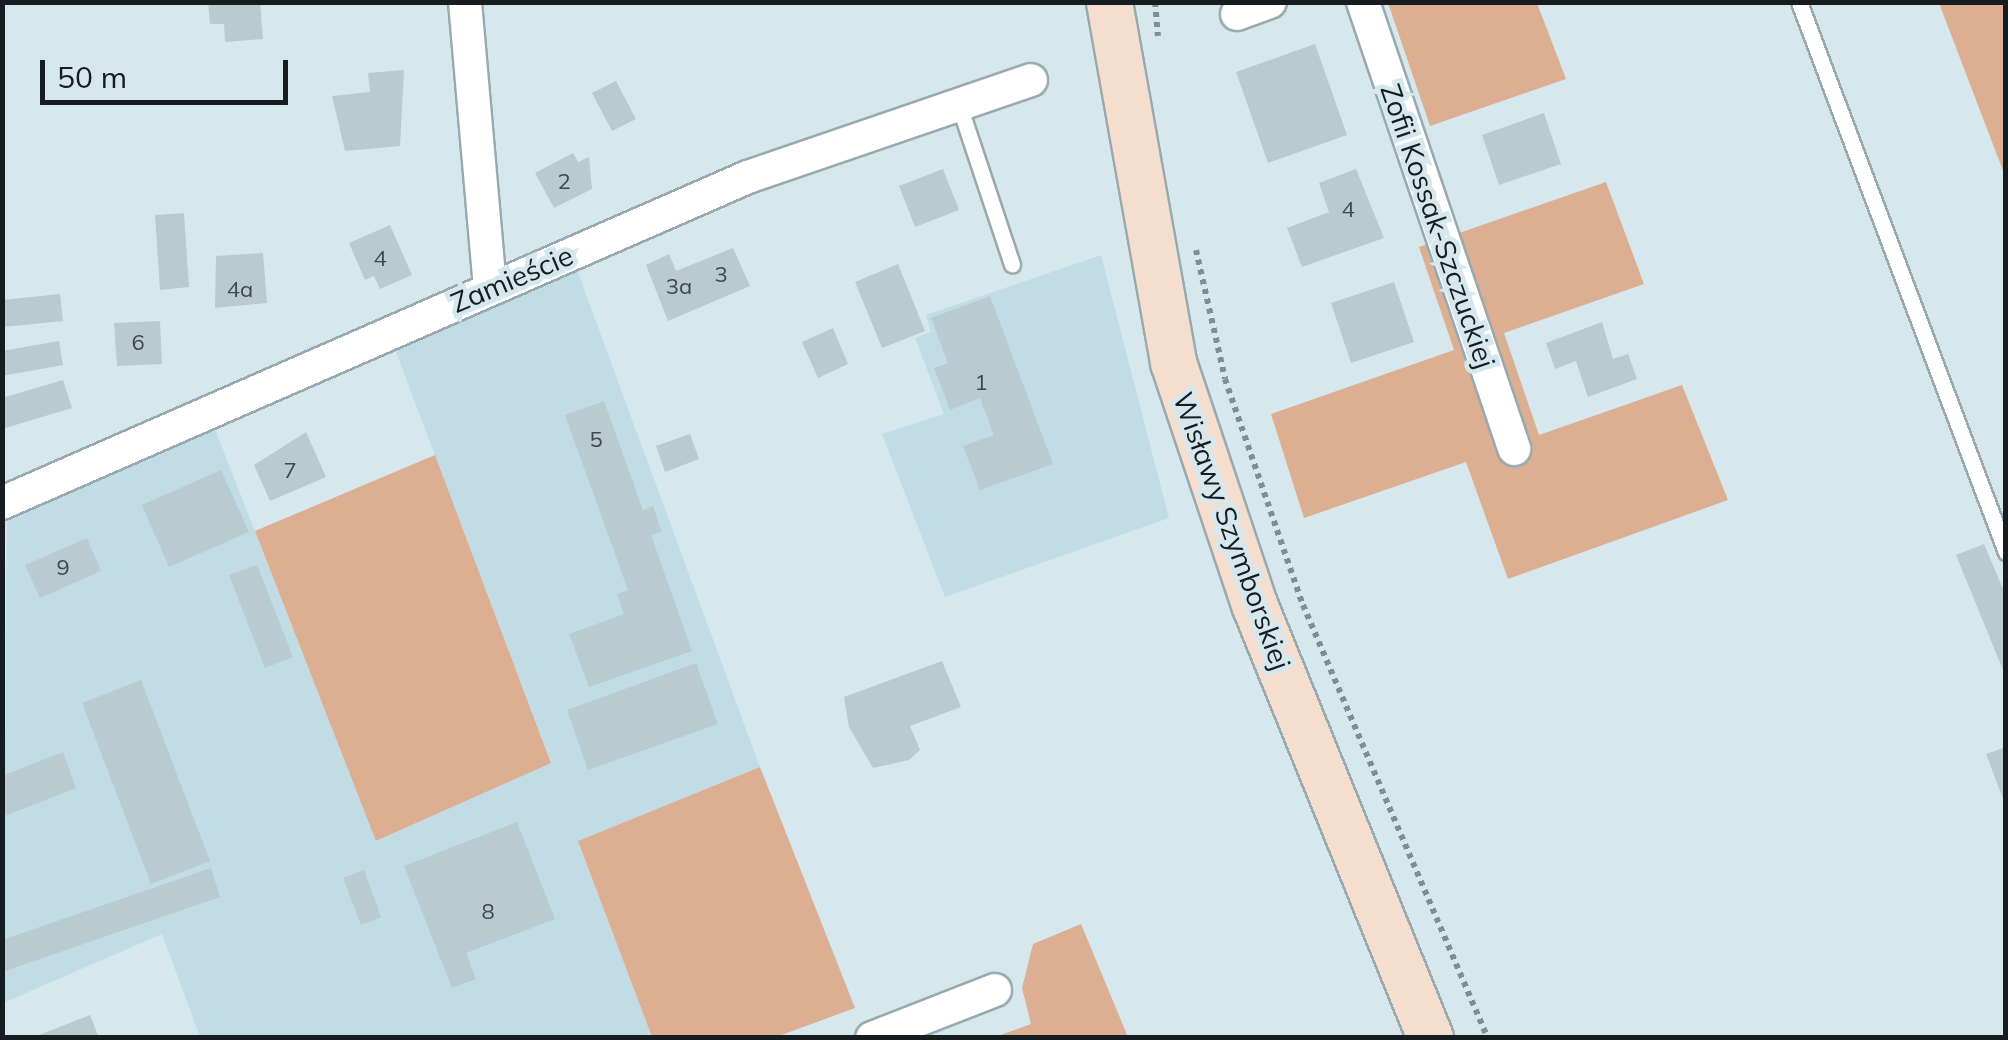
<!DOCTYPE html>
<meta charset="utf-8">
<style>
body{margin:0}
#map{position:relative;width:2008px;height:1040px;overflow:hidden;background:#d6e8ee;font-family:Mulish,sans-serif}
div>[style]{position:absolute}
.built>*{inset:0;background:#c2dce6}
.green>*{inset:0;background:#dcaf92}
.building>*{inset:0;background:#b9cad0}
.path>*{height:6px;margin-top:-3px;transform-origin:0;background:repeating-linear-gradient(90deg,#818d92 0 5px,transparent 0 10px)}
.roads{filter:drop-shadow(2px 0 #98a9af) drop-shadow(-2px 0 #98a9af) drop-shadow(0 2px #98a9af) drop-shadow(0 -2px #98a9af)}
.lane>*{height:15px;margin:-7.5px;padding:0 7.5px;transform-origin:7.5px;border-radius:7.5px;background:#fff}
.street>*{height:32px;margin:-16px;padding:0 16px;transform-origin:16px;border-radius:16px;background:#fff}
.secondary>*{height:45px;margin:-22.5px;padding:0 22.5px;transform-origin:22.5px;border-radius:22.5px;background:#f5dece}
span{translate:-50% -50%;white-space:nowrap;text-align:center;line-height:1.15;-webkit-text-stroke:9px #d6e8ee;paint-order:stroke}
.number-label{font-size:22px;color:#3f484b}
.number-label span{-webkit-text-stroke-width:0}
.street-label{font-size:28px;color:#161c1f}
.frame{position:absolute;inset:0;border:5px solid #161c1f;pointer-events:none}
.scale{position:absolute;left:40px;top:60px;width:248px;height:45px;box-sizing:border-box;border:5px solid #161c1f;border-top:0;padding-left:12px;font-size:30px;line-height:35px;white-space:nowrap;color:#161c1f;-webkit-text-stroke:8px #d6e8ee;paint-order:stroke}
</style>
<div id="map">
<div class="built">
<i style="clip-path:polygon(1101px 255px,1169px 518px,945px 597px,882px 434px,944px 414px,915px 338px,931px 332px,926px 315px)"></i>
<i style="clip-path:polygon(577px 270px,760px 767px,578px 841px,652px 1037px,200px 1037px,162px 934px,3px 1003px,7px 515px,214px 427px,377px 841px,551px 762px,394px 347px)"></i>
</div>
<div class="green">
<i style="clip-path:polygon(1537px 3px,1566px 79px,1430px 126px,1388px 3px)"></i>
<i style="clip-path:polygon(1939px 3px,2005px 3px,2005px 176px)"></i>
<i style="clip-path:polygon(1606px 182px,1644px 284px,1504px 333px,1539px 435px,1682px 385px,1728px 500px,1508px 579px,1466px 462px,1304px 518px,1271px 414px,1454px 350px,1419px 247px)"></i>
<i style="clip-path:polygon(435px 455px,551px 763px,376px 841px,255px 531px)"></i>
<i style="clip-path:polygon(760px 767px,855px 1008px,776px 1037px,652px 1037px,578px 841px)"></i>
<i style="clip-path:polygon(1081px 924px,1128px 1037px,995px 1037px,1031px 1024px,1022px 988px,1033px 944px)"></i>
</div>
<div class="building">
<i style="clip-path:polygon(208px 2px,260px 2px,263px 39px,225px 42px,224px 24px,210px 24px)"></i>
<i style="clip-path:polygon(1315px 44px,1347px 135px,1268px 163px,1236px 72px)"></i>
<i style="clip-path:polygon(404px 70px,400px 146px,345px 151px,332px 96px,370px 92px,368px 73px)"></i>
<i style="clip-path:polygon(616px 81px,636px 119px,612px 131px,592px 93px)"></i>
<i style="clip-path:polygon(1544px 113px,1561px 164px,1499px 185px,1482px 135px)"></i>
<i style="clip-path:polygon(573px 153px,578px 162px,589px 157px,592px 189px,554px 208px,535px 173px)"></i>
<i style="clip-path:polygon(943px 169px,959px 210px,915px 227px,899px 186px)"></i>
<i style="clip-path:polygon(1356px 169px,1384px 238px,1302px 267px,1287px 228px,1329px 212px,1319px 183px)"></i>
<i style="clip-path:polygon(184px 213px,189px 287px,160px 290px,155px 215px)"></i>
<i style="clip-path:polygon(390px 225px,412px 275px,380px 289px,374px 276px,365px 280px,349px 243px)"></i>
<i style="clip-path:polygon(733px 248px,750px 286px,668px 321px,646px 265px,669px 254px,676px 271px)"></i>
<i style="clip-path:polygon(263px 253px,267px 303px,215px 308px,216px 256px)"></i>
<i style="clip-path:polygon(898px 264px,925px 331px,882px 348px,855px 282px)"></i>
<i style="clip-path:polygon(1394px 282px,1414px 342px,1351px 363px,1331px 303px)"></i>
<i style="clip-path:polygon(60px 294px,63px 321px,2px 327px,2px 300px)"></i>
<i style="clip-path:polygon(990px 296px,1053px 464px,980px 490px,963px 446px,994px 435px,980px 398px,950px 410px,934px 368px,948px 363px,931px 318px)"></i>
<i style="clip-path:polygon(160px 321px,162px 364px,117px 366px,114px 323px)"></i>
<i style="clip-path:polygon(1602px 322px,1613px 359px,1628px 354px,1637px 379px,1588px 397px,1576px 361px,1555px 369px,1546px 343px)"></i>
<i style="clip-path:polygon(833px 328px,848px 364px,818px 378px,802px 342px)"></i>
<i style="clip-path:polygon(59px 341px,63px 365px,2px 376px,2px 351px)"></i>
<i style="clip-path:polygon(63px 380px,72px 408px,2px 429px,2px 398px)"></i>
<i style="clip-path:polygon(604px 401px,643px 510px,653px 506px,662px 532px,651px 535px,692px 651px,589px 687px,569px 634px,624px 614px,617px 594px,628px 590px,565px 415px)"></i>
<i style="clip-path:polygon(306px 432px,326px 477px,270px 501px,254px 465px)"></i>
<i style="clip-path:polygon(690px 434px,699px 459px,665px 472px,656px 446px)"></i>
<i style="clip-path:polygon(221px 470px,249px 532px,169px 567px,142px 505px)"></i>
<i style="clip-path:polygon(87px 538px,101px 571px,40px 598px,25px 565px)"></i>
<i style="clip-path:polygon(1984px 544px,2006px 596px,2005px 675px,1956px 555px)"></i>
<i style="clip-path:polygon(257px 565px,293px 657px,265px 668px,229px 575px)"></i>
<i style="clip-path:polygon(942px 661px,961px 707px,910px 726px,920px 750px,909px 760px,873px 768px,849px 727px,844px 697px)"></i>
<i style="clip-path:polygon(696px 663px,718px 724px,588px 770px,567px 710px)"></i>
<i style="clip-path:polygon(141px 680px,210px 861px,151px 884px,82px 703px)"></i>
<i style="clip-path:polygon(2006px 747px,2006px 804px,2005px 804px,1986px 754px)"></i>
<i style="clip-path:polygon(63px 752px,76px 788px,2px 817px,2px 776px)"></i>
<i style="clip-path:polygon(517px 822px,555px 919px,466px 953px,476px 979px,452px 988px,404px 866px)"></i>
<i style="clip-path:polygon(211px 868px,220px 897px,5px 971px,2px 940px)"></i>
<i style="clip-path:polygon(364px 870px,381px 917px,361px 925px,343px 878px)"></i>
<i style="clip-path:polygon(90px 1015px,99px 1038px,34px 1038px,34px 1037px)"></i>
</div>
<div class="path">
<i style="left:1155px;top:2px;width:34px;rotate:85deg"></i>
<i style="left:1196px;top:250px;width:132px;rotate:77.3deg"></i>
<i style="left:1225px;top:379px;width:239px;rotate:71deg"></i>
<i style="left:1303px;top:605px;width:471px;rotate:66.9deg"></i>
</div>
<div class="roads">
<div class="lane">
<i style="left:1799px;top:2px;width:588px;rotate:69.38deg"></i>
<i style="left:959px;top:105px;width:168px;rotate:71.6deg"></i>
</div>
<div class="street">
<i style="left:465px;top:2px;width:286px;rotate:85deg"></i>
<i style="left:1363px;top:2px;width:472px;rotate:71.3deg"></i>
<i style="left:1237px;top:14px;width:35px;rotate:-20deg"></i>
<i style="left:2px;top:503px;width:814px;rotate:-23.61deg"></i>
<i style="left:748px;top:177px;width:299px;rotate:-18.9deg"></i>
<i style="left:872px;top:1038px;width:132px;rotate:-21.3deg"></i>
</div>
<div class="secondary">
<i style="left:1109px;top:2px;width:366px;rotate:79.9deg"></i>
<i style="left:1173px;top:362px;width:255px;rotate:71.5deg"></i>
<i style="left:1254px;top:604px;width:468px;rotate:67.9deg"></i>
</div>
</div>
<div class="number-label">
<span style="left:564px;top:182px">2</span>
<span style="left:1348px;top:210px">4</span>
<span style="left:380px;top:259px">4</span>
<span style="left:721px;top:275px">3</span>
<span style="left:679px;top:287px">3a</span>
<span style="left:240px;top:290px">4a</span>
<span style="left:138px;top:343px">6</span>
<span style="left:981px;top:383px">1</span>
<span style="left:596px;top:440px">5</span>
<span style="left:290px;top:471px">7</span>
<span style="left:63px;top:568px">9</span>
<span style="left:488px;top:912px">8</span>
</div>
<div class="street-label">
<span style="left:1438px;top:226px;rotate:71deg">Zofii Kossak-Szczuckiej</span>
<span style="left:512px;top:279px;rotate:-23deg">Zamieście</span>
<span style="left:1232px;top:531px;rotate:70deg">Wisławy Szymborskiej</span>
</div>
<div class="frame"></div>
<div class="scale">50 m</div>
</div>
